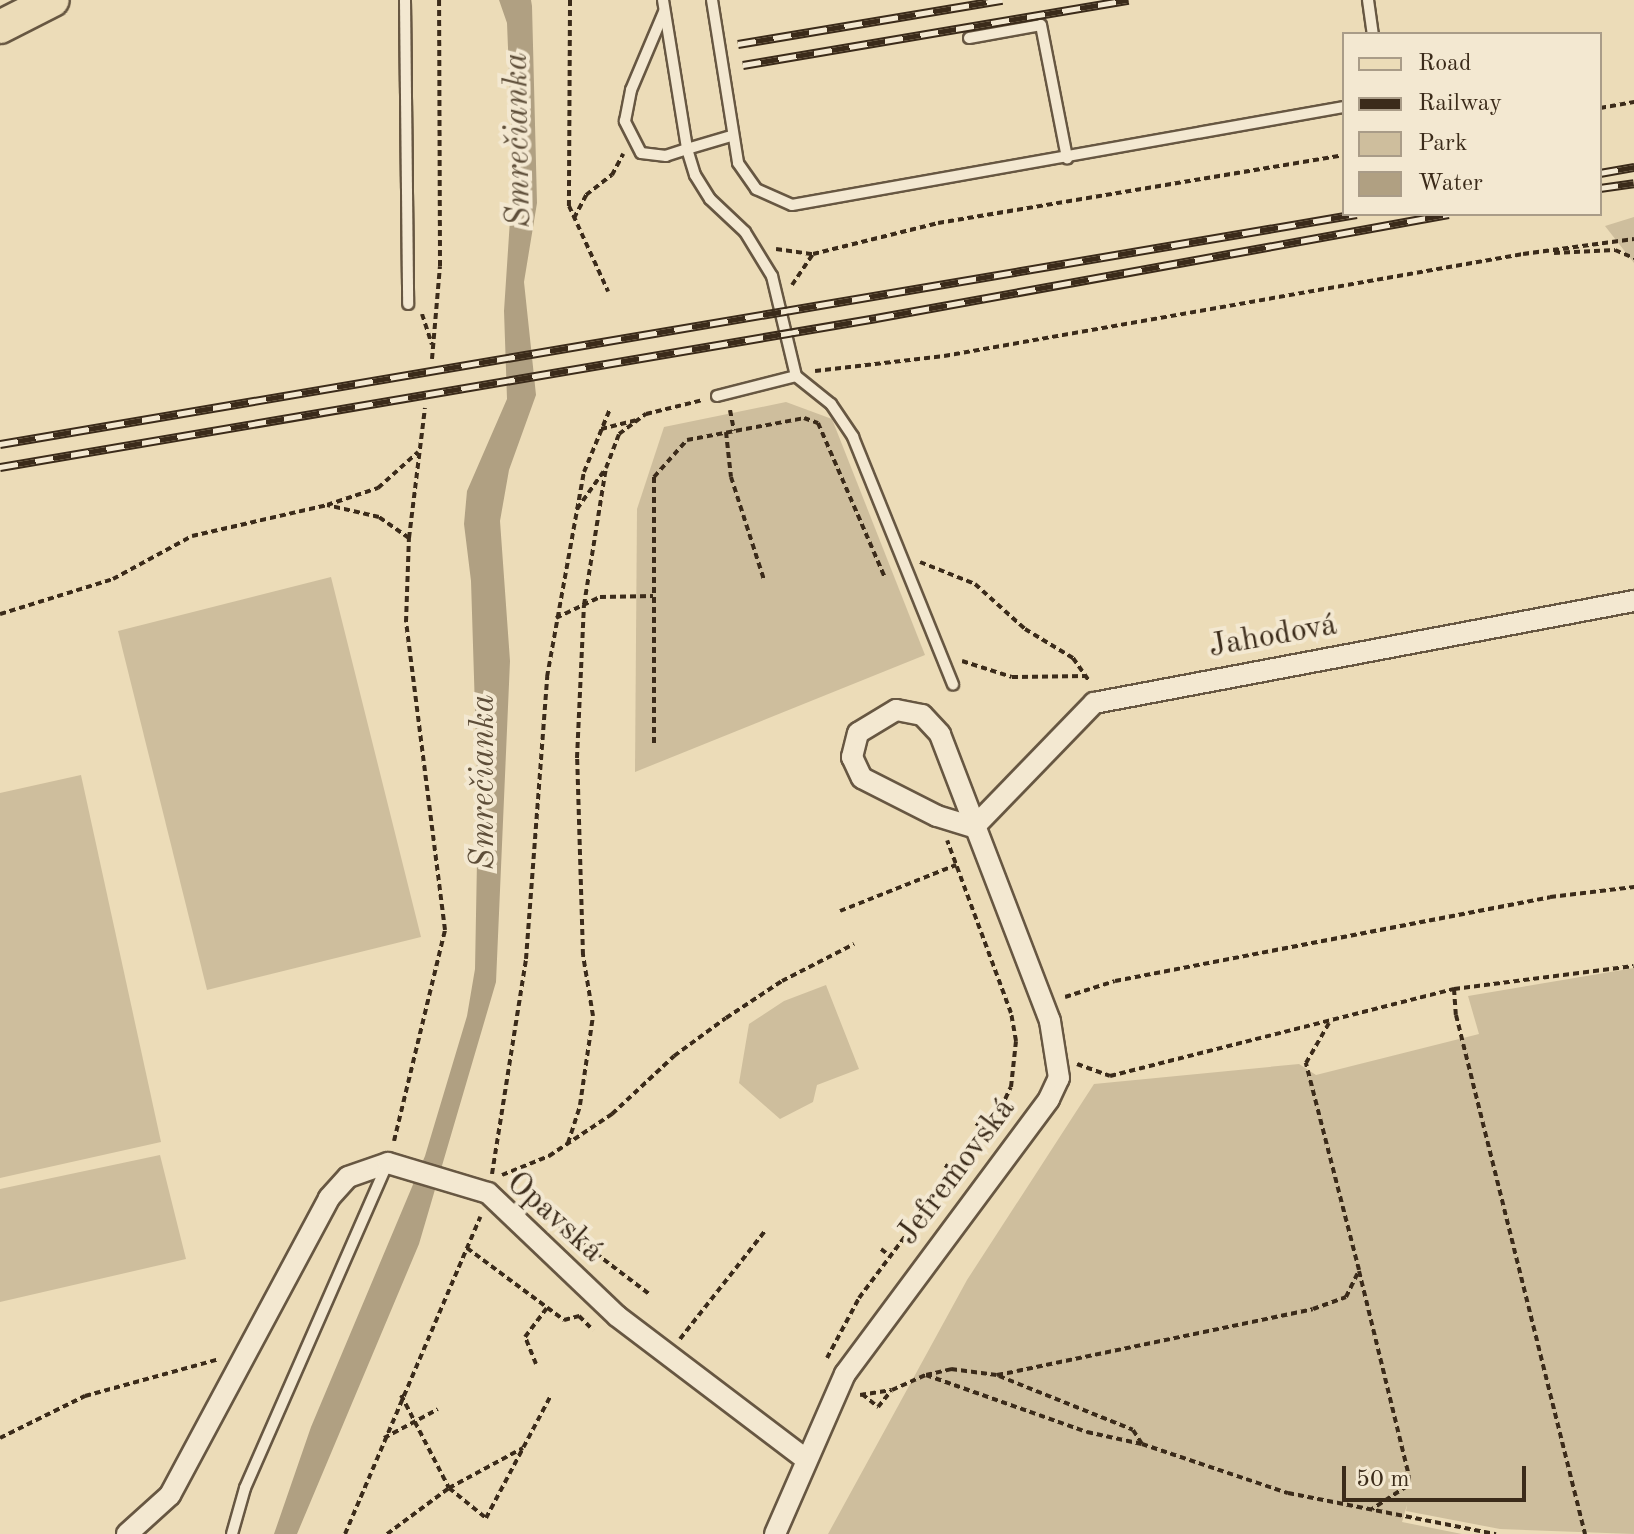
<!DOCTYPE html>
<meta charset="utf-8">
<style>
body{margin:0}
#map{position:relative;width:1634px;height:1534px;overflow:hidden;background:#ecdcb8;font-family:"Old Standard TT",serif}
div>[style]{position:absolute}
.green>*{inset:0;background:#cebe9d}
.water>*{inset:0;background:#b0a082}
.path>*{height:4px;margin-top:-2px;transform-origin:0;background:repeating-linear-gradient(90deg,#3b2b1a 0 6px,transparent 0 10px)}
.roads{filter:drop-shadow(2px 0 #675742) drop-shadow(-2px 0 #675742) drop-shadow(0 2px #675742) drop-shadow(0 -2px #675742)}
.lane>*{height:10px;margin:-5px;padding:0 5px;transform-origin:5px;border-radius:5px;background:#f3e8d1}
.street>*{height:20px;margin:-10px;padding:0 10px;transform-origin:10px;border-radius:10px;background:#f3e8d1}
.primary>*{height:32px;margin:-16px;padding:0 16px;transform-origin:16px;border-radius:16px;background:#ecdcb8}
.rail>*{height:9px;margin-top:-4.5px;transform-origin:0;background:repeating-linear-gradient(90deg,#f3e8d1 0 18px,#3b2b1a 0 36px);box-sizing:border-box;border-block:2px solid #3b2b1a}
span{translate:-50% -50%;white-space:nowrap;text-align:center;line-height:1.15;-webkit-text-stroke:8px #f3e8d1;paint-order:stroke}
.street-label{font-size:32px;color:#3b2b1a}
.water-label{font-size:34px;color:#5e4e39;font-style:italic}
.legend{position:absolute;left:1342px;top:32px;width:260px;height:184px;box-sizing:border-box;background:#f3e8d1;border:2px solid #a99c88;margin:0;padding:10px 14px;list-style:none;font-size:24px;color:#3b2b1a}
.legend li{display:flex;align-items:center;gap:16px;height:40px}
.legend b{width:40px;border:2px solid #a99c88}
.scale{position:absolute;left:1342px;top:1466px;width:184px;height:36px;box-sizing:border-box;border:4px solid #3b2b1a;border-top:0;padding-left:10px;font-size:24px;line-height:28px;white-space:nowrap;color:#3b2b1a;-webkit-text-stroke:6px #f3e8d1;paint-order:stroke}
</style>
<div id="map">
<div class="green">
<i style="clip-path:polygon(1634px 217px,1634px 263px,1605px 226px)"></i>
<i style="clip-path:polygon(786px 402px,832px 419px,925px 655px,635px 772px,637px 509px,664px 427px)"></i>
<i style="clip-path:polygon(331px 577px,421px 937px,207px 990px,118px 631px)"></i>
<i style="clip-path:polygon(81px 775px,161px 1142px,0 1178px,0 793px)"></i>
<i style="clip-path:polygon(1634px 968px,1634px 1534px,1500px 1529px,1406px 1511px,1407px 1505px,1402px 1522px,1462px 1534px,828px 1534px,967px 1280px,1094px 1084px,1299px 1064px,1316px 1075px,1479px 1034px,1468px 996px)"></i>
<i style="clip-path:polygon(826px 985px,859px 1069px,817px 1085px,813px 1102px,780px 1119px,739px 1083px,749px 1024px,784px 1001px)"></i>
<i style="clip-path:polygon(160px 1155px,186px 1259px,0 1302px,0 1189px)"></i>
</div>
<div class="water">
<i style="clip-path:polygon(499px 0,531px 0,532px 6px,537px 203px,524px 282px,536px 395px,509px 470px,500px 521px,510px 661px,496px 982px,419px 1244px,297px 1534px,274px 1534px,311px 1427px,425px 1156px,467px 1016px,475px 969px,478px 806px,471px 581px,464px 524px,467px 491px,507px 399px,504px 311px,513px 174px,507px 23px)"></i>
</div>
<div class="path">
<i style="left:570px;top:0;width:206px;rotate:90.3deg"></i>
<i style="left:569px;top:206px;width:94px;rotate:65.4deg"></i>
<i style="left:1600px;top:108px;width:35px;rotate:-10deg"></i>
<i style="left:574px;top:218px;width:26px;rotate:-62deg"></i>
<i style="left:586px;top:195px;width:33px;rotate:-38deg"></i>
<i style="left:612px;top:175px;width:24px;rotate:-62deg"></i>
<i style="left:776px;top:249px;width:37px;rotate:8deg"></i>
<i style="left:1554px;top:253px;width:61px;rotate:-2.8deg"></i>
<i style="left:1615px;top:250px;width:21px;rotate:23deg"></i>
<i style="left:792px;top:285px;width:37px;rotate:-56deg"></i>
<i style="left:813px;top:254px;width:129px;rotate:-13.9deg"></i>
<i style="left:938px;top:223px;width:412px;rotate:-9.5deg"></i>
<i style="left:422px;top:314px;width:32px;rotate:72deg"></i>
<i style="left:432px;top:359px;width:93px;rotate:-85.1deg"></i>
<i style="left:440px;top:266px;width:266px;rotate:-90.2deg"></i>
<i style="left:815px;top:371px;width:130px;rotate:-6.6deg"></i>
<i style="left:944px;top:356px;width:588px;rotate:-9.99deg"></i>
<i style="left:1523px;top:254px;width:112px;rotate:-7.7deg"></i>
<i style="left:730px;top:410px;width:21px;rotate:79deg"></i>
<i style="left:601px;top:429px;width:37px;rotate:-14deg"></i>
<i style="left:726px;top:432px;width:45px;rotate:83.7deg"></i>
<i style="left:731px;top:477px;width:108px;rotate:72.2deg"></i>
<i style="left:577px;top:509px;width:50px;rotate:-54.7deg"></i>
<i style="left:606px;top:468px;width:36px;rotate:-69deg"></i>
<i style="left:619px;top:434px;width:34px;rotate:-37deg"></i>
<i style="left:646px;top:414px;width:59px;rotate:-13.8deg"></i>
<i style="left:409px;top:538px;width:37px;rotate:-145deg"></i>
<i style="left:379px;top:517px;width:53px;rotate:-167deg"></i>
<i style="left:327px;top:505px;width:54px;rotate:-18.4deg"></i>
<i style="left:378px;top:488px;width:54px;rotate:-42deg"></i>
<i style="left:920px;top:562px;width:59px;rotate:21.8deg"></i>
<i style="left:975px;top:584px;width:67px;rotate:42deg"></i>
<i style="left:1025px;top:629px;width:56px;rotate:31.1deg"></i>
<i style="left:1073px;top:658px;width:28px;rotate:55deg"></i>
<i style="left:0;top:614px;width:118px;rotate:-17.2deg"></i>
<i style="left:113px;top:579px;width:90px;rotate:-28.6deg"></i>
<i style="left:192px;top:536px;width:139px;rotate:-12.9deg"></i>
<i style="left:556px;top:618px;width:49px;rotate:-25.5deg"></i>
<i style="left:600px;top:597px;width:53px;rotate:-1.1deg"></i>
<i style="left:962px;top:661px;width:52px;rotate:17.7deg"></i>
<i style="left:1012px;top:677px;width:74px;rotate:-0.8deg"></i>
<i style="left:654px;top:743px;width:266px;rotate:-90deg"></i>
<i style="left:654px;top:477px;width:50px;rotate:-48.3deg"></i>
<i style="left:687px;top:440px;width:119px;rotate:-10.6deg"></i>
<i style="left:804px;top:418px;width:15px;rotate:20deg"></i>
<i style="left:818px;top:423px;width:169px;rotate:66.6deg"></i>
<i style="left:840px;top:911px;width:125px;rotate:-21.6deg"></i>
<i style="left:1454px;top:989px;width:26px;rotate:86deg"></i>
<i style="left:1456px;top:1015px;width:535px;rotate:76.04deg"></i>
<i style="left:1065px;top:997px;width:52px;rotate:-17.7deg"></i>
<i style="left:1115px;top:981px;width:443px;rotate:-10.9deg"></i>
<i style="left:1550px;top:897px;width:85px;rotate:-6.8deg"></i>
<i style="left:1077px;top:1064px;width:35px;rotate:20deg"></i>
<i style="left:1110px;top:1076px;width:355px;rotate:-14.2deg"></i>
<i style="left:1454px;top:989px;width:181px;rotate:-7.3deg"></i>
<i style="left:976px;top:1123px;width:11px;rotate:34deg"></i>
<i style="left:394px;top:1141px;width:217px;rotate:-76.4deg"></i>
<i style="left:445px;top:930px;width:310px;rotate:-97.2deg"></i>
<i style="left:406px;top:622px;width:84px;rotate:-88deg"></i>
<i style="left:409px;top:538px;width:131px;rotate:-83deg"></i>
<i style="left:568px;top:1143px;width:40px;rotate:-72deg"></i>
<i style="left:580px;top:1105px;width:90px;rotate:-81.7deg"></i>
<i style="left:593px;top:1016px;width:62px;rotate:-99.3deg"></i>
<i style="left:583px;top:955px;width:197px;rotate:-91.7deg"></i>
<i style="left:577px;top:758px;width:153px;rotate:-87.4deg"></i>
<i style="left:584px;top:605px;width:139px;rotate:-80.9deg"></i>
<i style="left:945px;top:1165px;width:11px;rotate:34deg"></i>
<i style="left:492px;top:1174px;width:218px;rotate:-81deg"></i>
<i style="left:526px;top:959px;width:283px;rotate:-85.7deg"></i>
<i style="left:547px;top:677px;width:208px;rotate:-79.8deg"></i>
<i style="left:584px;top:472px;width:68px;rotate:-67.6deg"></i>
<i style="left:502px;top:1175px;width:51px;rotate:-22deg"></i>
<i style="left:549px;top:1156px;width:76px;rotate:-33.7deg"></i>
<i style="left:612px;top:1114px;width:85px;rotate:-43.1deg"></i>
<i style="left:674px;top:1056px;width:64px;rotate:-36.2deg"></i>
<i style="left:726px;top:1018px;width:67px;rotate:-33.5deg"></i>
<i style="left:782px;top:981px;width:81px;rotate:-27.2deg"></i>
<i style="left:914px;top:1205px;width:12px;rotate:35deg"></i>
<i style="left:548px;top:1217px;width:127px;rotate:37.3deg"></i>
<i style="left:467px;top:1248px;width:121px;rotate:36.6deg"></i>
<i style="left:564px;top:1320px;width:16px;rotate:-15deg"></i>
<i style="left:579px;top:1316px;width:20px;rotate:45deg"></i>
<i style="left:881px;top:1249px;width:11px;rotate:38deg"></i>
<i style="left:1359px;top:1271px;width:211px;rotate:76.3deg"></i>
<i style="left:1409px;top:1476px;width:10px;rotate:101deg"></i>
<i style="left:1407px;top:1486px;width:42px;rotate:146.7deg"></i>
<i style="left:680px;top:1339px;width:137px;rotate:-51.8deg"></i>
<i style="left:827px;top:1358px;width:68px;rotate:-61.9deg"></i>
<i style="left:859px;top:1298px;width:237px;rotate:-53.2deg"></i>
<i style="left:1001px;top:1108px;width:23px;rotate:-65deg"></i>
<i style="left:1011px;top:1087px;width:46px;rotate:-83.8deg"></i>
<i style="left:1016px;top:1041px;width:28px;rotate:-100deg"></i>
<i style="left:1011px;top:1013px;width:184px;rotate:-110.3deg"></i>
<i style="left:536px;top:1364px;width:29px;rotate:-112deg"></i>
<i style="left:525px;top:1337px;width:36px;rotate:-53deg"></i>
<i style="left:926px;top:1375px;width:26px;rotate:-13deg"></i>
<i style="left:951px;top:1369px;width:46px;rotate:7.4deg"></i>
<i style="left:997px;top:1375px;width:20px;rotate:-11deg"></i>
<i style="left:1017px;top:1371px;width:302px;rotate:-11.8deg"></i>
<i style="left:1313px;top:1309px;width:35px;rotate:-20deg"></i>
<i style="left:1346px;top:1297px;width:30px;rotate:-64deg"></i>
<i style="left:1359px;top:1270px;width:214px;rotate:-104.4deg"></i>
<i style="left:1306px;top:1063px;width:46px;rotate:-60.1deg"></i>
<i style="left:999px;top:1376px;width:144px;rotate:21.9deg"></i>
<i style="left:1133px;top:1430px;width:17px;rotate:57deg"></i>
<i style="left:862px;top:1394px;width:21px;rotate:39deg"></i>
<i style="left:878px;top:1407px;width:21px;rotate:-51deg"></i>
<i style="left:401px;top:1395px;width:105px;rotate:62.7deg"></i>
<i style="left:449px;top:1488px;width:48px;rotate:39deg"></i>
<i style="left:486px;top:1518px;width:137px;rotate:-62.1deg"></i>
<i style="left:860px;top:1395px;width:32px;rotate:-9deg"></i>
<i style="left:892px;top:1390px;width:37px;rotate:-24deg"></i>
<i style="left:926px;top:1375px;width:171px;rotate:19.5deg"></i>
<i style="left:1087px;top:1432px;width:56px;rotate:12.3deg"></i>
<i style="left:1142px;top:1444px;width:154px;rotate:18.6deg"></i>
<i style="left:1288px;top:1493px;width:212px;rotate:11.2deg"></i>
<i style="left:0;top:1438px;width:95px;rotate:-26.3deg"></i>
<i style="left:85px;top:1396px;width:139px;rotate:-15.4deg"></i>
<i style="left:384px;top:1438px;width:61px;rotate:-28.2deg"></i>
<i style="left:345px;top:1534px;width:345px;rotate:-66.9deg"></i>
<i style="left:387px;top:1534px;width:77px;rotate:-36.6deg"></i>
<i style="left:449px;top:1488px;width:84px;rotate:-28.4deg"></i>
</div>
<div class="roads">
<div class="lane">
<i style="left:405px;top:0;width:304px;rotate:89.4deg"></i>
<i style="left:663px;top:0;width:151px;rotate:80.8deg"></i>
<i style="left:687px;top:149px;width:22px;rotate:162deg"></i>
<i style="left:666px;top:156px;width:25px;rotate:-173deg"></i>
<i style="left:641px;top:153px;width:36px;rotate:-117deg"></i>
<i style="left:625px;top:121px;width:32px;rotate:-79deg"></i>
<i style="left:631px;top:90px;width:85px;rotate:-67.1deg"></i>
<i style="left:712px;top:0;width:165px;rotate:80.9deg"></i>
<i style="left:738px;top:163px;width:32px;rotate:55deg"></i>
<i style="left:756px;top:189px;width:39px;rotate:24deg"></i>
<i style="left:792px;top:205px;width:561px;rotate:-10.07deg"></i>
<i style="left:1368px;top:0;width:34px;rotate:82deg"></i>
<i style="left:969px;top:38px;width:73px;rotate:-10.2deg"></i>
<i style="left:1041px;top:25px;width:136px;rotate:78.9deg"></i>
<i style="left:731px;top:136px;width:46px;rotate:163.5deg"></i>
<i style="left:687px;top:149px;width:27px;rotate:73deg"></i>
<i style="left:695px;top:175px;width:28px;rotate:58deg"></i>
<i style="left:710px;top:199px;width:48px;rotate:43.3deg"></i>
<i style="left:745px;top:232px;width:52px;rotate:58.5deg"></i>
<i style="left:772px;top:276px;width:103px;rotate:76.5deg"></i>
<i style="left:796px;top:376px;width:45px;rotate:38.7deg"></i>
<i style="left:831px;top:404px;width:40px;rotate:56deg"></i>
<i style="left:853px;top:437px;width:267px;rotate:68deg"></i>
<i style="left:717px;top:396px;width:81px;rotate:-14.2deg"></i>
<i style="left:232px;top:1534px;width:48px;rotate:-74.2deg"></i>
<i style="left:245px;top:1488px;width:353px;rotate:-66.3deg"></i>
</div>
<div class="street">
<i style="left:974px;top:827px;width:173px;rotate:-45.9deg"></i>
<i style="left:1094px;top:703px;width:550px;rotate:-10.7deg"></i>
<i style="left:127px;top:1534px;width:58px;rotate:-42.2deg"></i>
<i style="left:170px;top:1495px;width:337px;rotate:-61.8deg"></i>
<i style="left:329px;top:1198px;width:28px;rotate:-48deg"></i>
<i style="left:348px;top:1177px;width:42px;rotate:-19.3deg"></i>
<i style="left:388px;top:1163px;width:104px;rotate:16.7deg"></i>
<i style="left:488px;top:1193px;width:178px;rotate:43.6deg"></i>
<i style="left:617px;top:1316px;width:235px;rotate:37.2deg"></i>
<i style="left:775px;top:1534px;width:175px;rotate:-66.4deg"></i>
<i style="left:845px;top:1374px;width:342px;rotate:-53.4deg"></i>
<i style="left:1049px;top:1099px;width:23px;rotate:-65deg"></i>
<i style="left:1059px;top:1078px;width:58px;rotate:-99deg"></i>
<i style="left:1050px;top:1021px;width:307px;rotate:-111deg"></i>
<i style="left:940px;top:734px;width:26px;rotate:-133deg"></i>
<i style="left:922px;top:715px;width:26px;rotate:-169deg"></i>
<i style="left:896px;top:710px;width:44px;rotate:148.8deg"></i>
<i style="left:858px;top:733px;width:25px;rotate:104deg"></i>
<i style="left:852px;top:757px;width:23px;rotate:65deg"></i>
<i style="left:862px;top:778px;width:84px;rotate:26.9deg"></i>
<i style="left:937px;top:816px;width:39px;rotate:17deg"></i>
</div>
<div class="primary">
<i style="left:0;top:27px;width:59px;rotate:-27deg"></i>
</div>
</div>
<div class="rail">
<i style="left:738px;top:44px;width:268px;rotate:-9.5deg"></i>
<i style="left:743px;top:65px;width:391px;rotate:-9.6deg"></i>
<i style="left:1600px;top:173px;width:35px;rotate:-10deg"></i>
<i style="left:1600px;top:188px;width:34px;rotate:-8deg"></i>
<i style="left:0;top:444px;width:1376px;rotate:-9.62deg"></i>
<i style="left:0;top:467px;width:889px;rotate:-9.65deg"></i>
<i style="left:876px;top:318px;width:582px;rotate:-10.29deg"></i>
</div>
<div class="street-label">
<span style="left:1273px;top:637px;rotate:-10deg">Jahodová</span>
<span style="left:957px;top:1172px;rotate:-53deg">Jefremovská</span>
<span style="left:554px;top:1218px;rotate:42deg">Opavská</span>
</div>
<div class="water-label">
<span style="left:519px;top:140px;rotate:-91deg">Smrečianka</span>
<span style="left:485px;top:782px;rotate:-90deg">Smrečianka</span>
</div>
<ul class="legend">
<li><b style="height:10px;background:#ecdcb8"></b>Road</li>
<li><b style="height:10px;background:#3b2b1a"></b>Railway</li>
<li><b style="height:22px;background:#cebe9d"></b>Park</li>
<li><b style="height:22px;background:#b0a082"></b>Water</li>
</ul>
<div class="scale">50 m</div>
</div>
